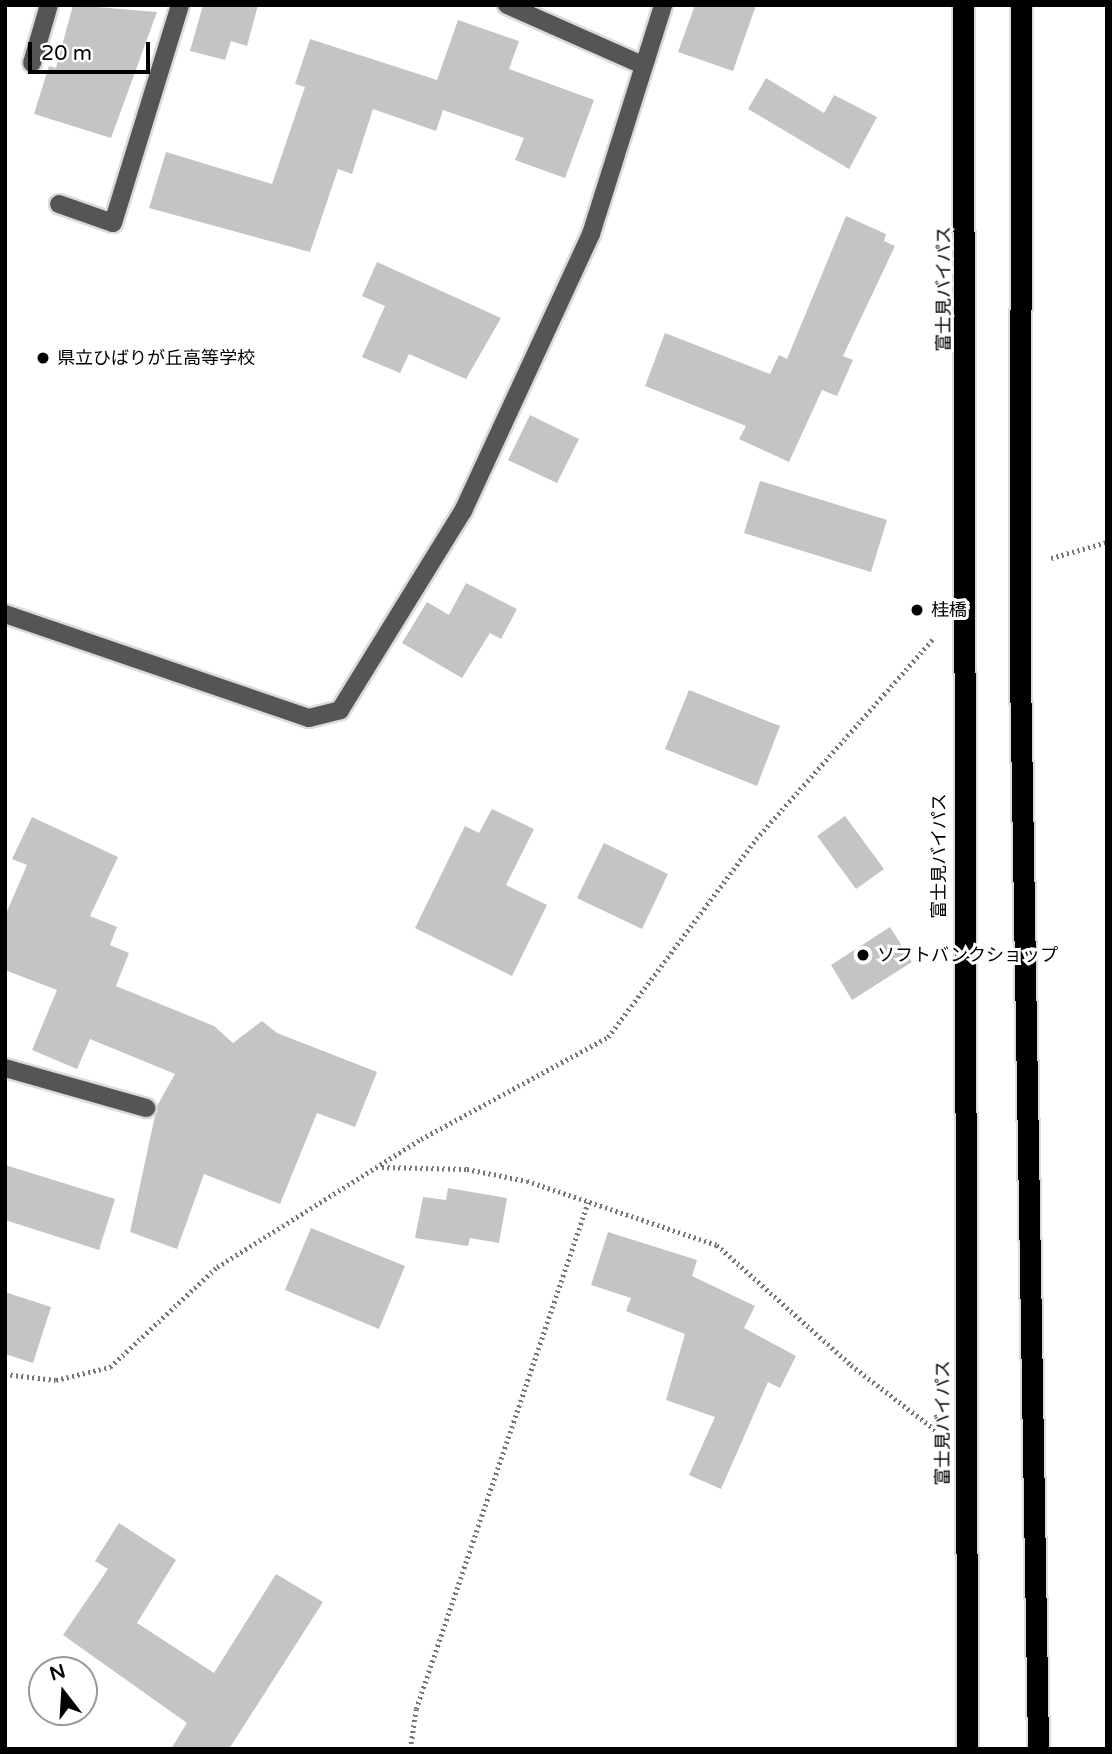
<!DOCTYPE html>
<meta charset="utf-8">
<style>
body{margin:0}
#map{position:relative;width:1112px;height:1754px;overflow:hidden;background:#fff;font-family:"Varela Round","Noto Sans JP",sans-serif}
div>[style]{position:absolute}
.building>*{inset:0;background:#c4c4c4}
.path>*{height:4.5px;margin-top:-2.25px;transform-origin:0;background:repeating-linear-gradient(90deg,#777 0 2px,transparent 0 5.5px)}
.roads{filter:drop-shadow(2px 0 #dbdbdb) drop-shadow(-2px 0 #dbdbdb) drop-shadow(0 2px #dbdbdb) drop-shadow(0 -2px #dbdbdb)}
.minor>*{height:18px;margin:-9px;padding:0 9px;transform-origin:9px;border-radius:9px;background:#555}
.highway>*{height:21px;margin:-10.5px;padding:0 10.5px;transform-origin:10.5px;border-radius:10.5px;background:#000}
.dots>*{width:19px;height:19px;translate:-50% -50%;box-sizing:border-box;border:4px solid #fff;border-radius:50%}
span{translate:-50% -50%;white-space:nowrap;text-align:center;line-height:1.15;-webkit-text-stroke:6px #fff;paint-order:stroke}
.street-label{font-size:18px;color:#000}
.poi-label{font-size:18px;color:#000}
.left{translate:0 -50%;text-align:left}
.frame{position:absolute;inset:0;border:7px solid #000;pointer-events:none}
.north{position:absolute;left:28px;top:1656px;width:70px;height:70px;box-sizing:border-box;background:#fff;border:2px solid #999;border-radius:50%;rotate:343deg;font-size:19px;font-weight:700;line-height:28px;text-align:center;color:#000}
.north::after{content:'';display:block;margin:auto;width:24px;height:32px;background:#000;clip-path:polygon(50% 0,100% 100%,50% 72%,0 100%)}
.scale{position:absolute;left:28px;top:42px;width:122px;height:32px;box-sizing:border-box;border:4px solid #000;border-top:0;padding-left:9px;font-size:21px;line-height:24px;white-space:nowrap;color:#000;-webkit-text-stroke:5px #fff;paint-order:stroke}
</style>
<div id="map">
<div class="building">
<i style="clip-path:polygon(73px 5px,157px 12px,111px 138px,34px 114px,49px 66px,56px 68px)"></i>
<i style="clip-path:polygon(203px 5px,258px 5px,247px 46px,231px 41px,225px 60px,190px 51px)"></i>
<i style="clip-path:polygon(695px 5px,756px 5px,733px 71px,678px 52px)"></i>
<i style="clip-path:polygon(458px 20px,519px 41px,509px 69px,594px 100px,565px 178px,515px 160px,524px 138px,443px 110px,436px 131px,373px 109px,352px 174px,338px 169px,310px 252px,149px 208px,166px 152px,272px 184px,305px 87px,295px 84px,310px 39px,437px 80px)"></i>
<i style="clip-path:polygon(766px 78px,824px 113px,834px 95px,877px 117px,849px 169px,748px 109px)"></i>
<i style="clip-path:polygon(846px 216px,886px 234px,884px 241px,895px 246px,843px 356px,853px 360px,837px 396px,822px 390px,789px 462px,739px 439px,746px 426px,645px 386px,665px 333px,770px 374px,779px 355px,787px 359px)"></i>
<i style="clip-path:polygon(377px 262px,501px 318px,466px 379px,409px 354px,400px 373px,362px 357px,385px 306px,362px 296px)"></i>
<i style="clip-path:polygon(530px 415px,579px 439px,557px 483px,508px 460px)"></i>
<i style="clip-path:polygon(760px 481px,887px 520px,871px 572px,744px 533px)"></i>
<i style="clip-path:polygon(466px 583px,517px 609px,501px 639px,490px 633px,462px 678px,402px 643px,427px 602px,449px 615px)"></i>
<i style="clip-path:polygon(689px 690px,780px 726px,757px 786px,665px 749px)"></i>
<i style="clip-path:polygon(492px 809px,534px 829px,506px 885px,547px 905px,512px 976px,415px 928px,465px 826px,479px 833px)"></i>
<i style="clip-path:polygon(845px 816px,884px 869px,856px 889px,817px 836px)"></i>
<i style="clip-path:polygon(32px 817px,118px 857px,90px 916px,117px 927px,110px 945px,129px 953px,116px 986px,214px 1026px,233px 1043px,262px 1021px,277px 1033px,377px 1072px,355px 1127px,317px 1113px,280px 1204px,204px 1174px,177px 1249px,130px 1232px,157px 1106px,175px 1074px,90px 1039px,77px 1069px,32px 1050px,57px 990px,5px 970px,5px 916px,27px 865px,12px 859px)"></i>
<i style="clip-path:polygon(604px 843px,668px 874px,642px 929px,577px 898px)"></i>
<i style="clip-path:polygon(890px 927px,912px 962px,852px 1000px,831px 965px)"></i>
<i style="clip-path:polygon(5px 1165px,115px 1199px,99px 1250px,5px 1220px)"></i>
<i style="clip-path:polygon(448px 1188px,507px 1198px,499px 1243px,470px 1238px,468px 1246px,415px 1238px,423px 1197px,446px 1200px)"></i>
<i style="clip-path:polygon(311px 1228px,405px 1266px,379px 1329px,285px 1290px)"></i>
<i style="clip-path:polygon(608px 1232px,697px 1260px,692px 1276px,755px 1306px,744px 1328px,796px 1356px,780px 1388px,768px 1382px,721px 1489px,689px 1475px,715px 1417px,666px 1400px,685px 1334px,626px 1311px,631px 1298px,591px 1285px)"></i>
<i style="clip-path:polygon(5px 1292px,51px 1307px,33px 1363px,5px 1354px)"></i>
<i style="clip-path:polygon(119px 1523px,176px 1560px,137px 1623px,214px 1673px,276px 1574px,323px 1602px,229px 1749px,171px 1749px,187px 1723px,63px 1635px,108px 1569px,95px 1561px)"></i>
</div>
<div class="path">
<i style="left:1051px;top:558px;width:58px;rotate:-15.9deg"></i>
<i style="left:382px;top:1167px;width:85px;rotate:1.3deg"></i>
<i style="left:467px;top:1169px;width:61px;rotate:11.3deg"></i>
<i style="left:527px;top:1181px;width:200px;rotate:18.6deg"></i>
<i style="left:717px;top:1245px;width:180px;rotate:41.8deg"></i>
<i style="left:851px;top:1365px;width:108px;rotate:37.5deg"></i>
<i style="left:5px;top:1374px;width:51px;rotate:6.7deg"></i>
<i style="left:56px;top:1380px;width:56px;rotate:-13.5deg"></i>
<i style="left:110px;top:1367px;width:146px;rotate:-43.1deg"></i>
<i style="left:217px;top:1267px;width:241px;rotate:-32.1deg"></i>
<i style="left:421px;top:1139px;width:213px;rotate:-28.6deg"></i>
<i style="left:608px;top:1037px;width:247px;rotate:-53.2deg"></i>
<i style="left:756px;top:839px;width:267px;rotate:-48.5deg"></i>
<i style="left:410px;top:1749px;width:40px;rotate:-81.5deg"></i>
<i style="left:416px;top:1709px;width:535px;rotate:-71.26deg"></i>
</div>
<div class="roads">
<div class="minor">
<i style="left:507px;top:5px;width:145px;rotate:23.9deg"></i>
<i style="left:32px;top:63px;width:60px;rotate:-73.7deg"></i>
<i style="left:59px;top:204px;width:57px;rotate:19.4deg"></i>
<i style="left:113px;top:223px;width:228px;rotate:-72.9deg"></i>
<i style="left:5px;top:614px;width:321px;rotate:18.9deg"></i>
<i style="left:309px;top:718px;width:32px;rotate:-14deg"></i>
<i style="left:340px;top:710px;width:234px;rotate:-58.3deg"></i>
<i style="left:463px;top:511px;width:305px;rotate:-65.2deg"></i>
<i style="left:591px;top:234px;width:240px;rotate:-72.5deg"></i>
<i style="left:5px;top:1068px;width:147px;rotate:15.8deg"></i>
</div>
<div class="highway">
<i style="left:963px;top:5px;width:1744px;rotate:89.87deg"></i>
<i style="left:1021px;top:5px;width:666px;rotate:90.09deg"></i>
<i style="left:1020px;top:671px;width:1078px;rotate:89.04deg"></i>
</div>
</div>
<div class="dots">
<i style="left:43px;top:358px;background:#000"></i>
<i style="left:917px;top:610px;background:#000"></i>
<i style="left:863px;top:955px;background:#000"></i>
</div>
<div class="street-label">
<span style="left:944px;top:289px;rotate:-90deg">富士見バイパス</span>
<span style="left:939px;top:856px;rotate:-90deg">富士見バイパス</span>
<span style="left:943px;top:1423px;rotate:-90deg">富士見バイパス</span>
</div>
<div class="poi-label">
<span class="left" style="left:57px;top:358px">県立ひばりが丘高等学校</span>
<span class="left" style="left:931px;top:610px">桂橋</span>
<span class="left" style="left:877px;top:955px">ソフトバンクショップ</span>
</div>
<div class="frame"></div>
<div class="north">N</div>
<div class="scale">20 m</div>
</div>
